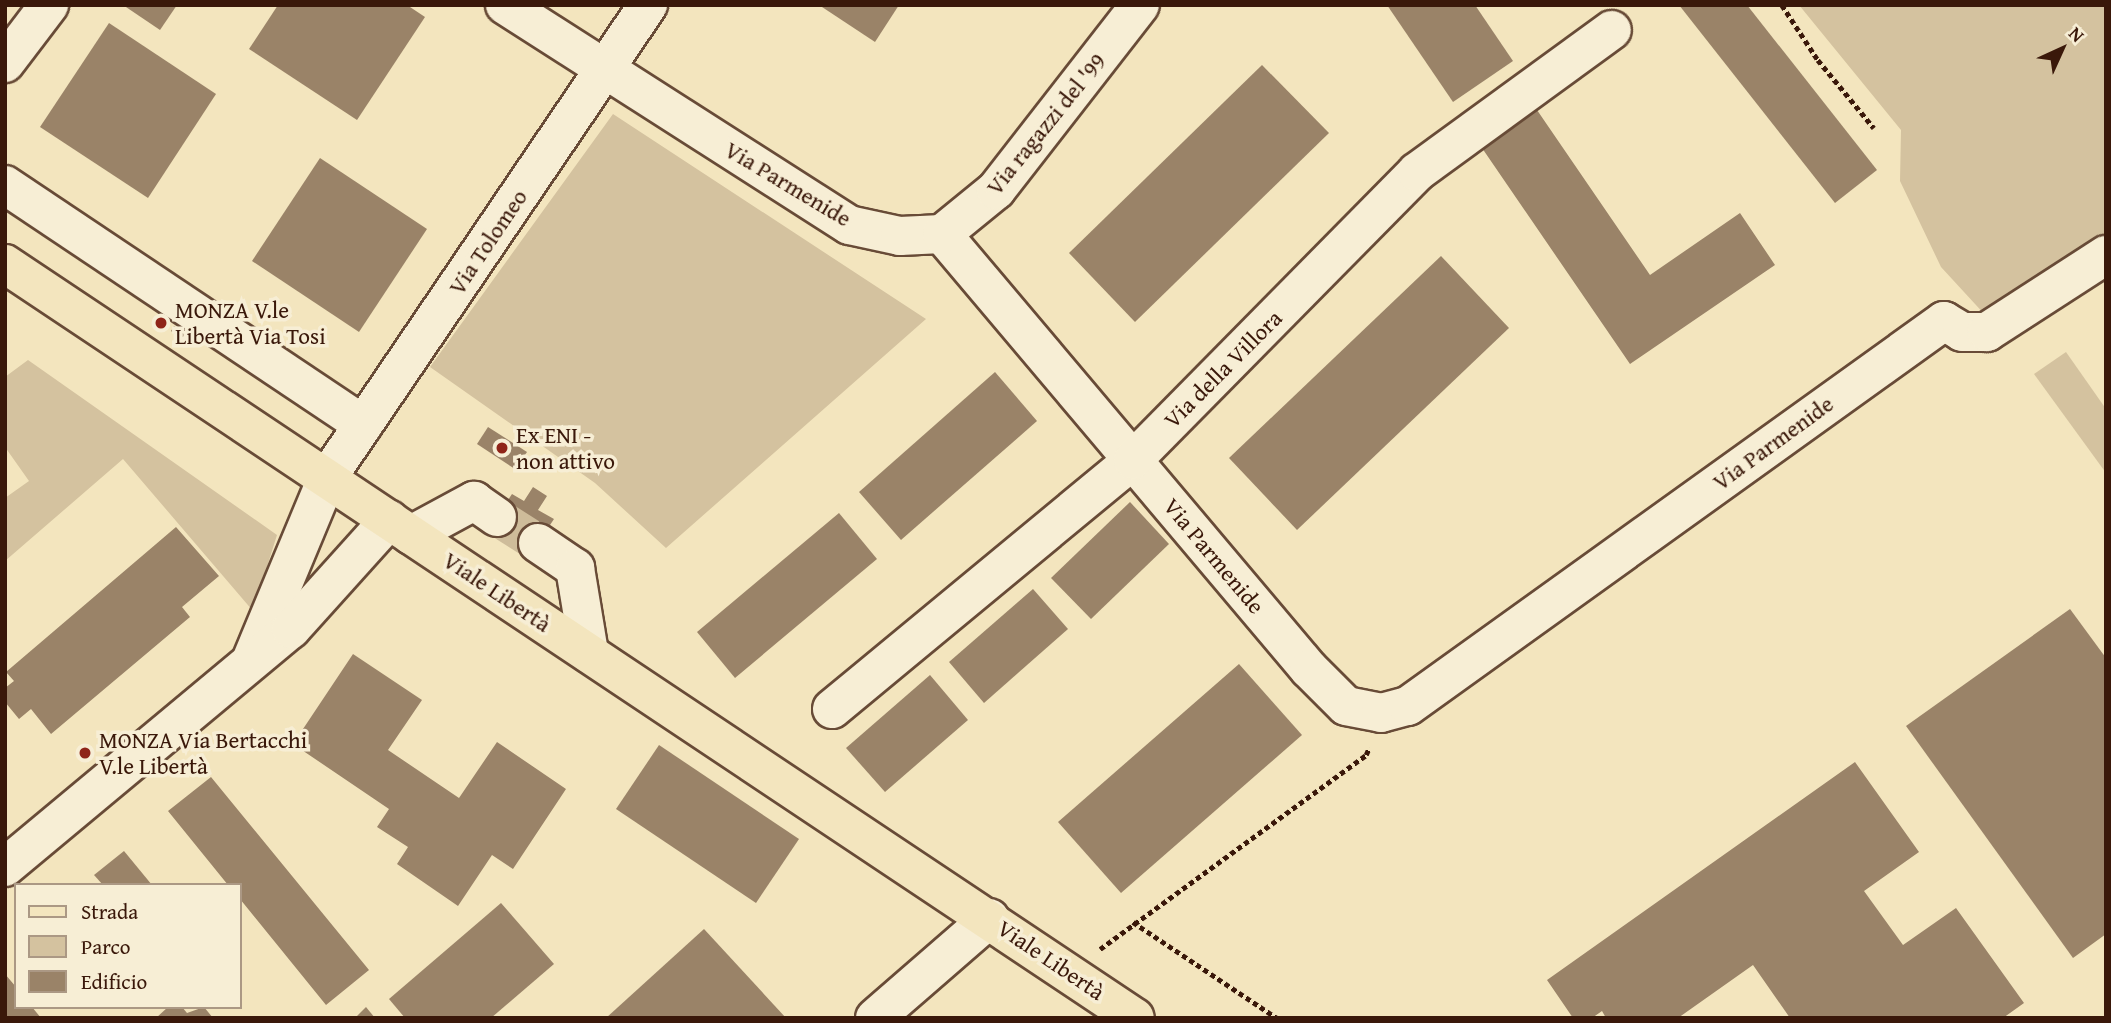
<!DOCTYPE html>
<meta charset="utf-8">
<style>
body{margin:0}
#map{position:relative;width:2111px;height:1023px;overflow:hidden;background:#f3e5be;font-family:"Gentium Book Plus",serif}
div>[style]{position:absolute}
.green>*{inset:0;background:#d4c29f}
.building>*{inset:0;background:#9a8368}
.minor-tunnel>*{height:38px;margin-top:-19px;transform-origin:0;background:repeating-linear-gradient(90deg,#cebc9a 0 38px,transparent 0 57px)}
.path>*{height:4.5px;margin-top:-2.25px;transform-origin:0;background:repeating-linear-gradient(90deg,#3a180a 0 5px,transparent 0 8.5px)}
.roads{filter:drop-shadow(2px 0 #684b37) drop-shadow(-2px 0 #684b37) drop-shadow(0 2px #684b37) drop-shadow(0 -2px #684b37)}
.minor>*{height:38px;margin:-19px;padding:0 19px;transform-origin:19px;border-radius:19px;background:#f7eed5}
.major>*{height:38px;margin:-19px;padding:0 19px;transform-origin:19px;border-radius:19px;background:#f3e5be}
.dots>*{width:19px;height:19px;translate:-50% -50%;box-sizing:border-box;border:4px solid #f7eed5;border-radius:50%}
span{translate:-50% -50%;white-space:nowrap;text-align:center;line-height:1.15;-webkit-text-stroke:7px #f7eed5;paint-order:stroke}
.street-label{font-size:23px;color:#3a180a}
.poi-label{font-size:23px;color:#3a180a}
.left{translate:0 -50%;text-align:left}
.frame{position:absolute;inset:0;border:7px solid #3a180a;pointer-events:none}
.legend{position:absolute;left:14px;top:883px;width:228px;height:126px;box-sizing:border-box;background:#f7eed5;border:2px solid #ab9884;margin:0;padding:9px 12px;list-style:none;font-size:21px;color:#3a180a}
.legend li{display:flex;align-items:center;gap:14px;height:35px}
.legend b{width:35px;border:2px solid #ab9884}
.north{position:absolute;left:2027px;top:14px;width:70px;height:70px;-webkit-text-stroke:5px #f7eed5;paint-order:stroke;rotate:45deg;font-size:19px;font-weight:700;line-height:28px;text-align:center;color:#3a180a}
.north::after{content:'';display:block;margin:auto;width:24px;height:32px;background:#3a180a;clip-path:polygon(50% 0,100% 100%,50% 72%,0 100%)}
</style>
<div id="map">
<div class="green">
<i style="clip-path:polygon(1799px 5px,2106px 5px,2106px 240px,1987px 317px,1941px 267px,1900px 181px,1901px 130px)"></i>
<i style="clip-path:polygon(613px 114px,926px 319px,666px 548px,595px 483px,430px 367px)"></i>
<i style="clip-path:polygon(2066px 352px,2106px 409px,2106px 473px,2034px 374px)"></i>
<i style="clip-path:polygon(28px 360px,277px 535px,253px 611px,123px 459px,5px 561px,5px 498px,29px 481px,5px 447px,5px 377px)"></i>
</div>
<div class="building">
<i style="clip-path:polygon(123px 5px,177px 5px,160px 30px)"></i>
<i style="clip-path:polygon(278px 5px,407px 5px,425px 17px,357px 120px,249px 49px)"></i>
<i style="clip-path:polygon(819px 5px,899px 5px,875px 42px)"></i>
<i style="clip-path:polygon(1387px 5px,1475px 5px,1513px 61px,1453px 102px)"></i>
<i style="clip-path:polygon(1679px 5px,1747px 5px,1877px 170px,1835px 203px)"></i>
<i style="clip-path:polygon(109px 23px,216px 94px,148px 198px,40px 127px)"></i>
<i style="clip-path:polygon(1262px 65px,1329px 133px,1135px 322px,1069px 253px)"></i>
<i style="clip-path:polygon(1537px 110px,1650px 275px,1740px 213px,1775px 265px,1630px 364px,1482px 148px)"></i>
<i style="clip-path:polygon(320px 158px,427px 229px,359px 332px,252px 261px)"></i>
<i style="clip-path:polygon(1441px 256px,1509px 328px,1297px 530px,1229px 458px)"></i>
<i style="clip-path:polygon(174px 326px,186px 334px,183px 340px,171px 331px)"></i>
<i style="clip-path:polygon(995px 372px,1037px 421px,901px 540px,859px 492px)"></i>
<i style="clip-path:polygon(488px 427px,527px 452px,515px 469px,477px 444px)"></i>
<i style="clip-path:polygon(533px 487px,547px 496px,538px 510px,554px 519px,528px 558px,487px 532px,512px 494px,524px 501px)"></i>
<i style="clip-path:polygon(1130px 502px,1169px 544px,1091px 619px,1051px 578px)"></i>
<i style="clip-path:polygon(839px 513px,877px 559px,735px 678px,697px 632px)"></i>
<i style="clip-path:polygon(176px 527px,219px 576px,182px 607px,190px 617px,51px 734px,31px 709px,19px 719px,5px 702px,5px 688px,14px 681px,6px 672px)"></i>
<i style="clip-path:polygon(1033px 589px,1068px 629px,984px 703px,949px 662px)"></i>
<i style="clip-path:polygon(2070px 609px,2106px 658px,2106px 934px,2073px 958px,1906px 726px)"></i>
<i style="clip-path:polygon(353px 654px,422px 700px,388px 750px,459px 798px,497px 742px,566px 789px,513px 869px,492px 855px,458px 906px,397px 864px,408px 847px,377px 827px,389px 809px,293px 744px)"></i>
<i style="clip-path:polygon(1239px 664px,1302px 735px,1121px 893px,1058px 822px)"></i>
<i style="clip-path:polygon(930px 675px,968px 720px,885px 792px,846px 748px)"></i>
<i style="clip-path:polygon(659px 745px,799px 839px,756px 903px,616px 809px)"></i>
<i style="clip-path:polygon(1855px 762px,1919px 852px,1864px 891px,1903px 945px,1956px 908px,2024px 1003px,2003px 1018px,1790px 1018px,1753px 965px,1678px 1018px,1606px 1018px,1602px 1011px,1592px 1018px,1573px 1018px,1547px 980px)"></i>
<i style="clip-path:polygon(211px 777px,369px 970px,326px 1005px,240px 899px,240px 885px,228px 885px,168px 811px)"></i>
<i style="clip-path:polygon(124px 851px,152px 885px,103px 885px,94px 875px)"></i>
<i style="clip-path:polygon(501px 903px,554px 964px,491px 1018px,405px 1018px,389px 999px)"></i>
<i style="clip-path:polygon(704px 929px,786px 1018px,606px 1018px)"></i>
<i style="clip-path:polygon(5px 974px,16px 987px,16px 1007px,32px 1007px,41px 1018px,5px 1018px)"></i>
<i style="clip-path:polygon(168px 1007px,182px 1007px,187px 1013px,204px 1007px,213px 1018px,156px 1018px)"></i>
<i style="clip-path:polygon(366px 1007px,375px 1018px,355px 1018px)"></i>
</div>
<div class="minor-tunnel">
<i style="left:497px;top:517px;width:49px;rotate:32.4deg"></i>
</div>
<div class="path">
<i style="left:1782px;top:5px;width:66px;rotate:56.8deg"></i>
<i style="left:1818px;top:60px;width:88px;rotate:50.5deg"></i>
<i style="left:1133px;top:922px;width:173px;rotate:33.7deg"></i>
<i style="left:1100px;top:949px;width:329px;rotate:-36.1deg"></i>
<i style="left:1366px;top:755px;width:8px;rotate:-67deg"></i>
</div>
<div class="roads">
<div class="minor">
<i style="left:505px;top:5px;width:408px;rotate:32.6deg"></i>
<i style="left:849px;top:225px;width:52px;rotate:12.2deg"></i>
<i style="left:900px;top:236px;width:42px;rotate:-2.7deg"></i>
<i style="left:5px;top:63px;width:73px;rotate:-52.8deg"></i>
<i style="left:5px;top:185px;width:431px;rotate:33.8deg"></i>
<i style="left:942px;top:234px;width:569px;rotate:49.85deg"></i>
<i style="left:1309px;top:669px;width:52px;rotate:45deg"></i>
<i style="left:1346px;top:706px;width:36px;rotate:11deg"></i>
<i style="left:1381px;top:713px;width:28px;rotate:-15deg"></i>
<i style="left:1408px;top:706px;width:660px;rotate:-35.69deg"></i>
<i style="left:1944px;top:321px;width:21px;rotate:31deg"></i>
<i style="left:1962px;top:332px;width:25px"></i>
<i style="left:1987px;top:332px;width:142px;rotate:-32.9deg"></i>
<i style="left:942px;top:234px;width:70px;rotate:-39.2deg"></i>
<i style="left:996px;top:190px;width:234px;rotate:-52.1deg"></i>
<i style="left:411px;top:535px;width:72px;rotate:-28.4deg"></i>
<i style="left:474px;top:501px;width:28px;rotate:35deg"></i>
<i style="left:538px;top:543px;width:45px;rotate:34deg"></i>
<i style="left:575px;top:568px;width:86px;rotate:80.6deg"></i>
<i style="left:253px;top:656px;width:193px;rotate:-67.4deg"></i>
<i style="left:327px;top:478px;width:572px;rotate:-55.84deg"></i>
<i style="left:832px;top:709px;width:391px;rotate:-39.6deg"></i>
<i style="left:1133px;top:460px;width:404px;rotate:-45.4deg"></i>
<i style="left:1417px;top:172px;width:241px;rotate:-36.1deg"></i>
<i style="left:5px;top:867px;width:372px;rotate:-39.8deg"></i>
<i style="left:291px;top:629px;width:147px;rotate:-48deg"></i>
<i style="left:875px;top:1018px;width:152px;rotate:-41deg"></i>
</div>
<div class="major">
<i style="left:5px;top:264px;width:1358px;rotate:33.71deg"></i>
</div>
</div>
<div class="dots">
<i style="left:161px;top:323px;background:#8f2418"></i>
<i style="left:502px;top:448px;background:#8f2418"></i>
<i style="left:85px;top:753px;background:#8f2418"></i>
</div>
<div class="street-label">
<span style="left:1046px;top:124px;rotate:-51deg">Via ragazzi del '99</span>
<span style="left:788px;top:184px;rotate:31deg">Via Parmenide</span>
<span style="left:488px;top:242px;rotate:-56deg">Via Tolomeo</span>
<span style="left:1223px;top:369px;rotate:-45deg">Via della Villora</span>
<span style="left:1773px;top:443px;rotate:-36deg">Via Parmenide</span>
<span style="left:1214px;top:556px;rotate:50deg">Via Parmenide</span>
<span style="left:497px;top:592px;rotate:34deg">Viale Libertà</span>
<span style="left:1051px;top:960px;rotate:34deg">Viale Libertà</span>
</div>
<div class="poi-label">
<span class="left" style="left:175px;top:323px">MONZA V.le<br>Libertà Via Tosi</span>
<span class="left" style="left:516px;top:448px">Ex ENI -<br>non attivo</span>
<span class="left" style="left:99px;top:753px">MONZA Via Bertacchi<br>V.le Libertà</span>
</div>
<div class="frame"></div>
<ul class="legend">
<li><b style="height:9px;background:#f3e5be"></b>Strada</li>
<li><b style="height:19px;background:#d4c29f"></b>Parco</li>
<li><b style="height:19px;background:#9a8368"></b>Edificio</li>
</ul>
<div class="north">N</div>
</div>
